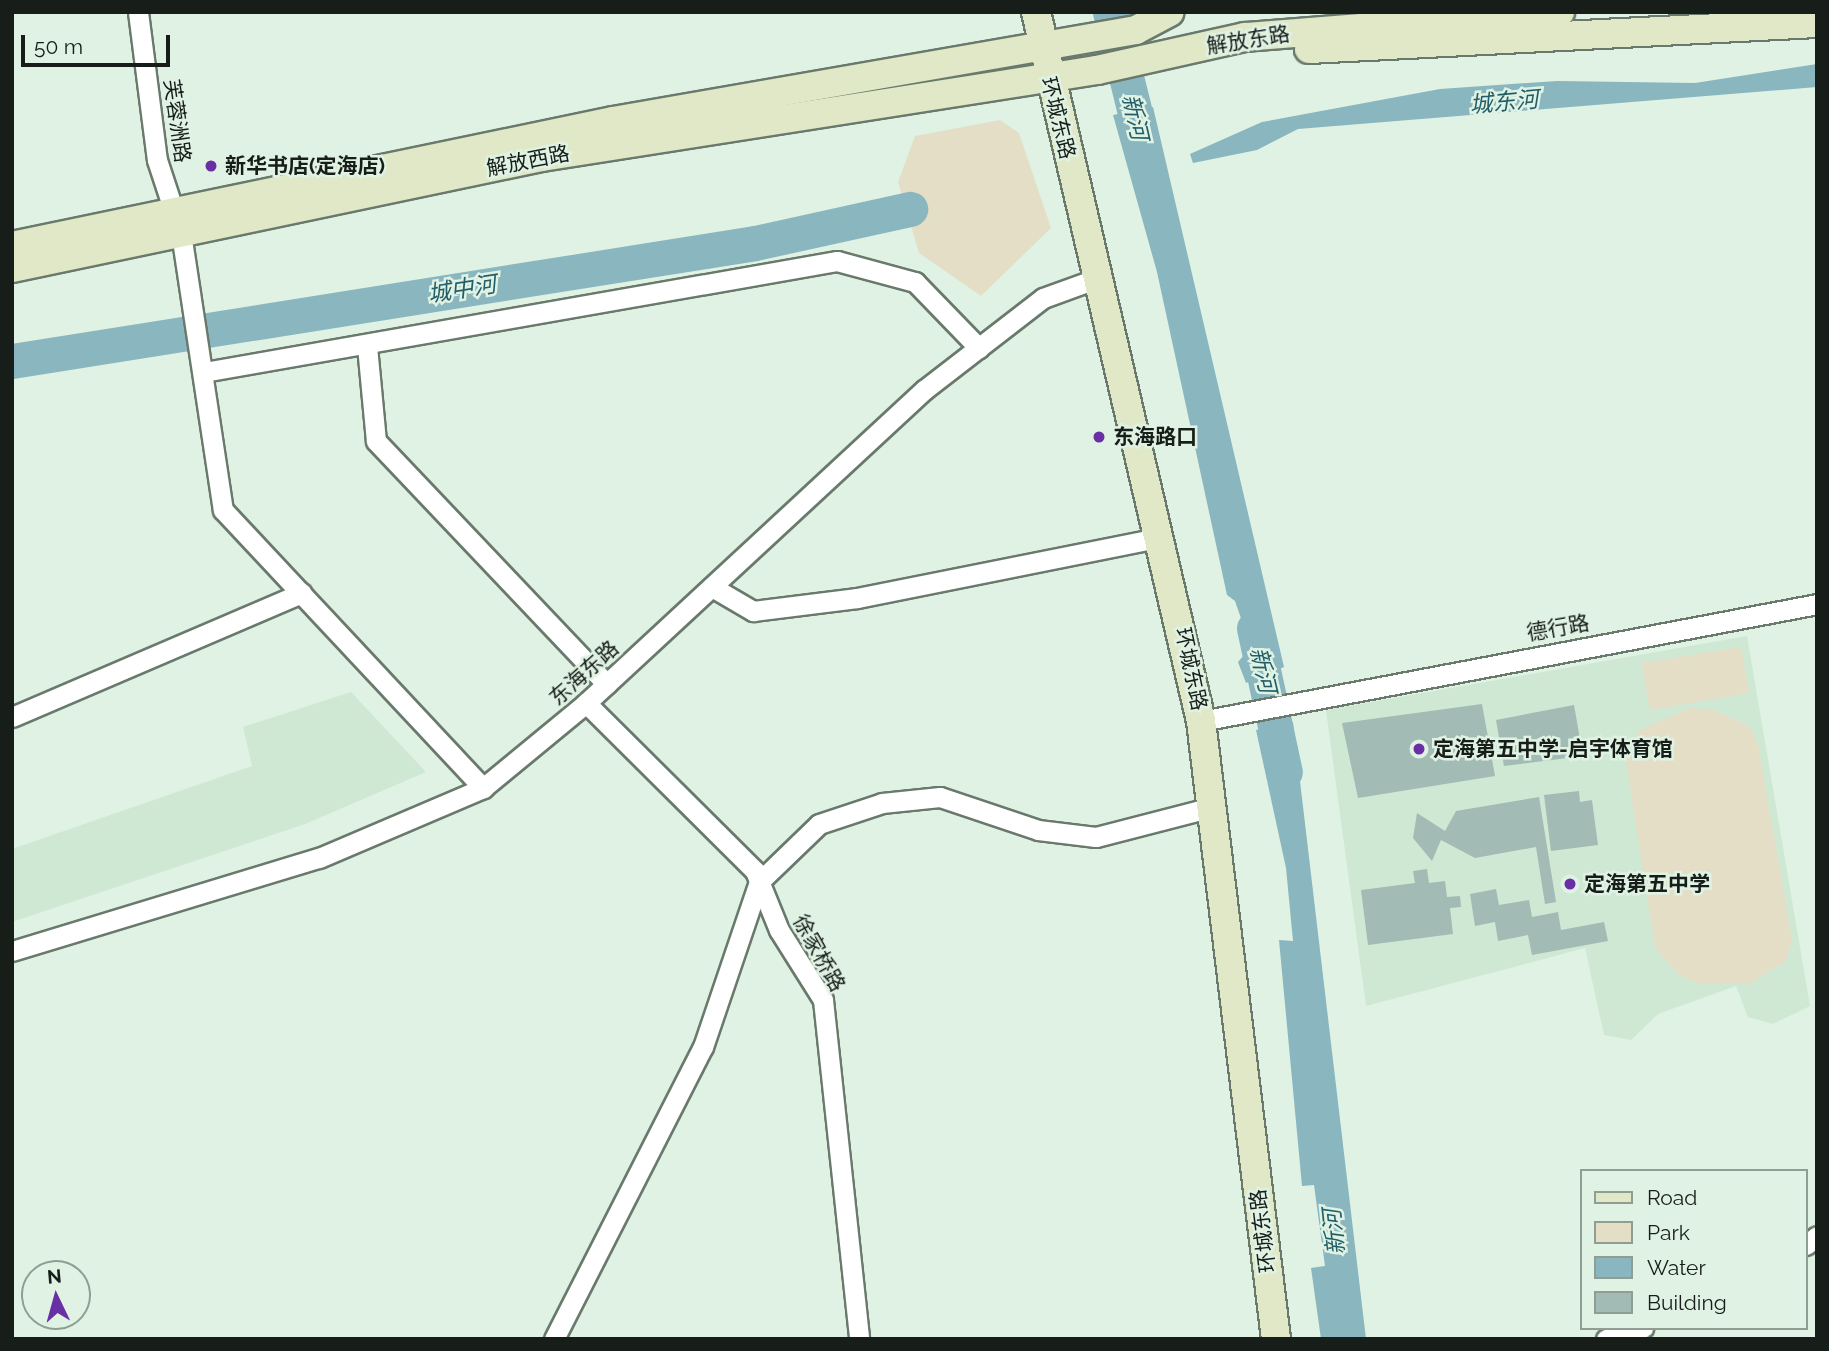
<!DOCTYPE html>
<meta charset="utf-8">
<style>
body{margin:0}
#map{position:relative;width:1829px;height:1351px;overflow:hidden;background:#dff2e3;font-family:Raleway,"Noto Sans SC",sans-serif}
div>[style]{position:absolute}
.built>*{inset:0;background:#cfe8d4}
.green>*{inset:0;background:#e5dec7}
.water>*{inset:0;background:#8ab6bf}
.river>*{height:35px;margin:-17.5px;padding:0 17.5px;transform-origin:17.5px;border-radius:17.5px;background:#8ab6bf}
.building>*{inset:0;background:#a2bbb5}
.roads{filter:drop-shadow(2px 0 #69796c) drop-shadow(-2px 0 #69796c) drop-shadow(0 2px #69796c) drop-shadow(0 -2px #69796c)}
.street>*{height:19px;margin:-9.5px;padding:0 9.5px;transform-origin:9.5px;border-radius:9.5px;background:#fff}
.secondary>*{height:28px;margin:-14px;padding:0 14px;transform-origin:14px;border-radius:14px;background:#e0e8c7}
.dots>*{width:19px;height:19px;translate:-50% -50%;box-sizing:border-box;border:4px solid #dff2e3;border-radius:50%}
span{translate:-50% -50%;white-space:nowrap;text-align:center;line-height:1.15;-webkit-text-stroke:5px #dff2e3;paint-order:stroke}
.street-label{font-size:21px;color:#171d18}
.poi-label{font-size:21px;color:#171d18;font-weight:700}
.left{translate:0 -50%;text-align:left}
.water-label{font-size:23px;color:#225e69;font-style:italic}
.frame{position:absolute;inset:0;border:14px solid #171d18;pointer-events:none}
.legend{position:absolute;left:1580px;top:1169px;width:228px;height:161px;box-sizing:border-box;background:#dff2e3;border:2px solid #8f9d92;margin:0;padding:9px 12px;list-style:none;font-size:21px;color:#171d18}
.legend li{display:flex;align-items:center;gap:14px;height:35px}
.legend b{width:35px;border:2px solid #8f9d92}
.north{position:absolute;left:21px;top:1260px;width:70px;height:70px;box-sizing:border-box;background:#dff2e3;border:2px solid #8f9d92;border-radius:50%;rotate:355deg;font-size:19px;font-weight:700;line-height:28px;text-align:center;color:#171d18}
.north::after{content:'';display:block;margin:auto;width:24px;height:32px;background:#6930a6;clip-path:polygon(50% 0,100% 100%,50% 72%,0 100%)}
.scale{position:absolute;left:21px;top:35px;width:149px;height:32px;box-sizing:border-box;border:4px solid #171d18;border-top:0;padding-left:9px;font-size:21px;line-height:24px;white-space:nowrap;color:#171d18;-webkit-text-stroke:5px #dff2e3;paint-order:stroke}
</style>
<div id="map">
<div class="built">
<i style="clip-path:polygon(1747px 636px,1810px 1006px,1773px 1024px,1748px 1017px,1736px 986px,1658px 1014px,1631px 1040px,1604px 1035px,1585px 948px,1366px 1006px,1326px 710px)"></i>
<i style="clip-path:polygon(351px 692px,426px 772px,305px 824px,12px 922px,12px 849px,252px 766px,243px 727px)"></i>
</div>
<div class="green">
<i style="clip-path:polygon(1000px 120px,1019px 133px,1051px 228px,981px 296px,919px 253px,898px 182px,915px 136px)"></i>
<i style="clip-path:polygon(1741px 647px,1749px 693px,1650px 710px,1641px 663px)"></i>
<i style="clip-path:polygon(1689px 708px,1714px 710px,1749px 726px,1758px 745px,1792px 940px,1786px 961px,1751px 983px,1698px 984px,1678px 974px,1655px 948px,1626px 762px,1638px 731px)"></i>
</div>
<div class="water">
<i style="clip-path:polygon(1817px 64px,1817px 87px,1298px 129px,1257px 150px,1193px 163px,1190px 154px,1262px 122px,1440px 89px,1557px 81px,1695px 83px)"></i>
<i style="clip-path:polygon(1153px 107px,1284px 667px,1246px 683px,1238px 662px,1251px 647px,1235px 601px,1227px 595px,1157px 272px,1113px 115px)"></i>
<i style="clip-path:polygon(1293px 722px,1366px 1339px,1321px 1339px,1311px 1268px,1325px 1266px,1314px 1185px,1302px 1186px,1279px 940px,1293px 941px,1286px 868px,1256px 730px)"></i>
</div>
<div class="river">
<i style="left:1110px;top:12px;width:149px;rotate:76.1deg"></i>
<i style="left:12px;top:361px;width:752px;rotate:-9.02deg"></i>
<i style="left:755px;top:243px;width:159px;rotate:-12.4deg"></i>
<i style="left:1254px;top:628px;width:147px;rotate:77.9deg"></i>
</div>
<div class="building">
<i style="clip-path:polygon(1482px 704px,1495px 776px,1358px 798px,1342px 723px)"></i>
<i style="clip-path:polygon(1574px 705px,1583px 756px,1504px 766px,1496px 720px)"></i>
<i style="clip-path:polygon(1579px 791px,1580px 802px,1592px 800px,1598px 845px,1551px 851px,1544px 795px)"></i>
<i style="clip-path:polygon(1539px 797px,1556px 902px,1545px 904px,1536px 847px,1475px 858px,1441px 840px,1432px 861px,1413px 838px,1417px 813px,1445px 831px,1456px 811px)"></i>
<i style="clip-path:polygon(1427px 869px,1429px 883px,1445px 881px,1447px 897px,1460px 896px,1461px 907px,1450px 908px,1453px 934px,1368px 945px,1361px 890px,1415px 883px,1413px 871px)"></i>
<i style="clip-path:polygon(1496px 889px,1499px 905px,1529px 900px,1532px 917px,1558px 912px,1561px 930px,1604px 922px,1608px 941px,1532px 955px,1528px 935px,1498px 941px,1495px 922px,1475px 926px,1470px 894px)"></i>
</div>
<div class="roads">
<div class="street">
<i style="left:138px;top:12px;width:149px;rotate:82.7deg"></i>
<i style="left:157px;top:160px;width:77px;rotate:71.8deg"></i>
<i style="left:181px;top:233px;width:280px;rotate:81.4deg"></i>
<i style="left:223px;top:510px;width:381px;rotate:46.9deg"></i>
<i style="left:367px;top:346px;width:95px;rotate:84.6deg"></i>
<i style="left:376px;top:441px;width:335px;rotate:46.5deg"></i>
<i style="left:204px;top:372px;width:643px;rotate:-9.95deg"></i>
<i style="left:837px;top:261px;width:81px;rotate:15.1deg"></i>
<i style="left:915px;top:282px;width:92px;rotate:45.9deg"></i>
<i style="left:712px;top:587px;width:48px;rotate:30.3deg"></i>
<i style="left:753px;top:611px;width:105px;rotate:-7.1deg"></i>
<i style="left:857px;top:598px;width:311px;rotate:-11.3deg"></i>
<i style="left:586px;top:703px;width:238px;rotate:44.8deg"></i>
<i style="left:755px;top:871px;width:64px;rotate:67.9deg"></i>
<i style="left:779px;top:930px;width:83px;rotate:57.8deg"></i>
<i style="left:823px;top:1000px;width:341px;rotate:83.9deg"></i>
<i style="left:12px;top:717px;width:315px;rotate:-23.2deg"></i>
<i style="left:1201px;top:721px;width:627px;rotate:-10.75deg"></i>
<i style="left:12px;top:951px;width:321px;rotate:-16.9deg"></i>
<i style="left:319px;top:858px;width:178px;rotate:-23.1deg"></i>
<i style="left:483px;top:788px;width:134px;rotate:-39.5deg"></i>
<i style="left:586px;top:703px;width:461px;rotate:-42.8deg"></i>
<i style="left:924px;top:390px;width:150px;rotate:-37.7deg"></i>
<i style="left:1043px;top:298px;width:59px;rotate:-20deg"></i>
<i style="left:1806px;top:1245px;width:14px;rotate:-39deg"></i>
<i style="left:554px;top:1339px;width:328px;rotate:-63deg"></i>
<i style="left:703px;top:1047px;width:174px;rotate:-71.3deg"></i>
<i style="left:759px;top:882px;width:83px;rotate:-44deg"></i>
<i style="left:819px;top:824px;width:66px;rotate:-18.4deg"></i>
<i style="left:882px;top:803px;width:58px;rotate:-5.9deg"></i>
<i style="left:940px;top:797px;width:103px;rotate:18.6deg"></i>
<i style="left:1038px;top:830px;width:58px;rotate:6.9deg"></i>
<i style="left:1096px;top:837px;width:120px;rotate:-14.5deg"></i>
<i style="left:1606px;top:1339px;width:39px;rotate:-17deg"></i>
</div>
<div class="secondary">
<i style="left:1036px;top:12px;width:728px;rotate:76.9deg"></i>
<i style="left:1201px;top:721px;width:623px;rotate:83.08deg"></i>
<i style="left:1309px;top:49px;width:509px;rotate:-2.93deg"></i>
<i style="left:12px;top:246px;width:614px;rotate:-11.75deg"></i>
<i style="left:613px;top:121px;width:531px;rotate:-9.87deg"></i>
<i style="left:1136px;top:30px;width:38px;rotate:-28deg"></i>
<i style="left:12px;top:268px;width:541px;rotate:-11.83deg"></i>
<i style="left:542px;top:157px;width:562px;rotate:-8.91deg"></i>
<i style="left:1097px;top:70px;width:152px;rotate:-12.6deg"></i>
<i style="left:1245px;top:37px;width:316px;rotate:-4.5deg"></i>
</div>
</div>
<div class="dots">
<i style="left:211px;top:166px;background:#6930a6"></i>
<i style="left:1099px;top:437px;background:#6930a6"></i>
<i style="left:1419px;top:749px;background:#6930a6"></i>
<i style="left:1570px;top:884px;background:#6930a6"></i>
</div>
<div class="street-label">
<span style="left:1248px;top:40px;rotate:-9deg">解放东路</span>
<span style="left:1058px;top:118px;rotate:76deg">环城东路</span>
<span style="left:177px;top:121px;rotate:82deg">芙蓉洲路</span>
<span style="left:528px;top:161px;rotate:-11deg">解放西路</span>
<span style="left:1558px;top:628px;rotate:-10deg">德行路</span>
<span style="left:1191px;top:669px;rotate:78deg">环城东路</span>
<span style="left:584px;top:673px;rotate:-42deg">东海东路</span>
<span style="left:819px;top:953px;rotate:61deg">徐家桥路</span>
<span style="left:1263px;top:1231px;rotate:-97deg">环城东路</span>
</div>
<div class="poi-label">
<span class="left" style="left:225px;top:166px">新华书店(定海店)</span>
<span class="left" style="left:1113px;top:437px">东海路口</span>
<span class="left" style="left:1433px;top:749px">定海第五中学-启宇体育馆</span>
<span class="left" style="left:1584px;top:884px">定海第五中学</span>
</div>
<div class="water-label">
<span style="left:1504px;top:102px;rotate:-5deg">城东河</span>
<span style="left:1135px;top:117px;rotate:77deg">新河</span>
<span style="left:462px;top:289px;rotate:-9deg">城中河</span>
<span style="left:1263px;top:670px;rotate:77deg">新河</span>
<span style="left:1334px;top:1232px;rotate:-96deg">新河</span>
</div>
<div class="frame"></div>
<ul class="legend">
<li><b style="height:9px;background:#e0e8c7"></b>Road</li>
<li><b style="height:19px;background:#e5dec7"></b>Park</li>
<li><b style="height:19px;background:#8ab6bf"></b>Water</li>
<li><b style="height:19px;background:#a2bbb5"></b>Building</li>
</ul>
<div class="north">N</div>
<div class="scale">50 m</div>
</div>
